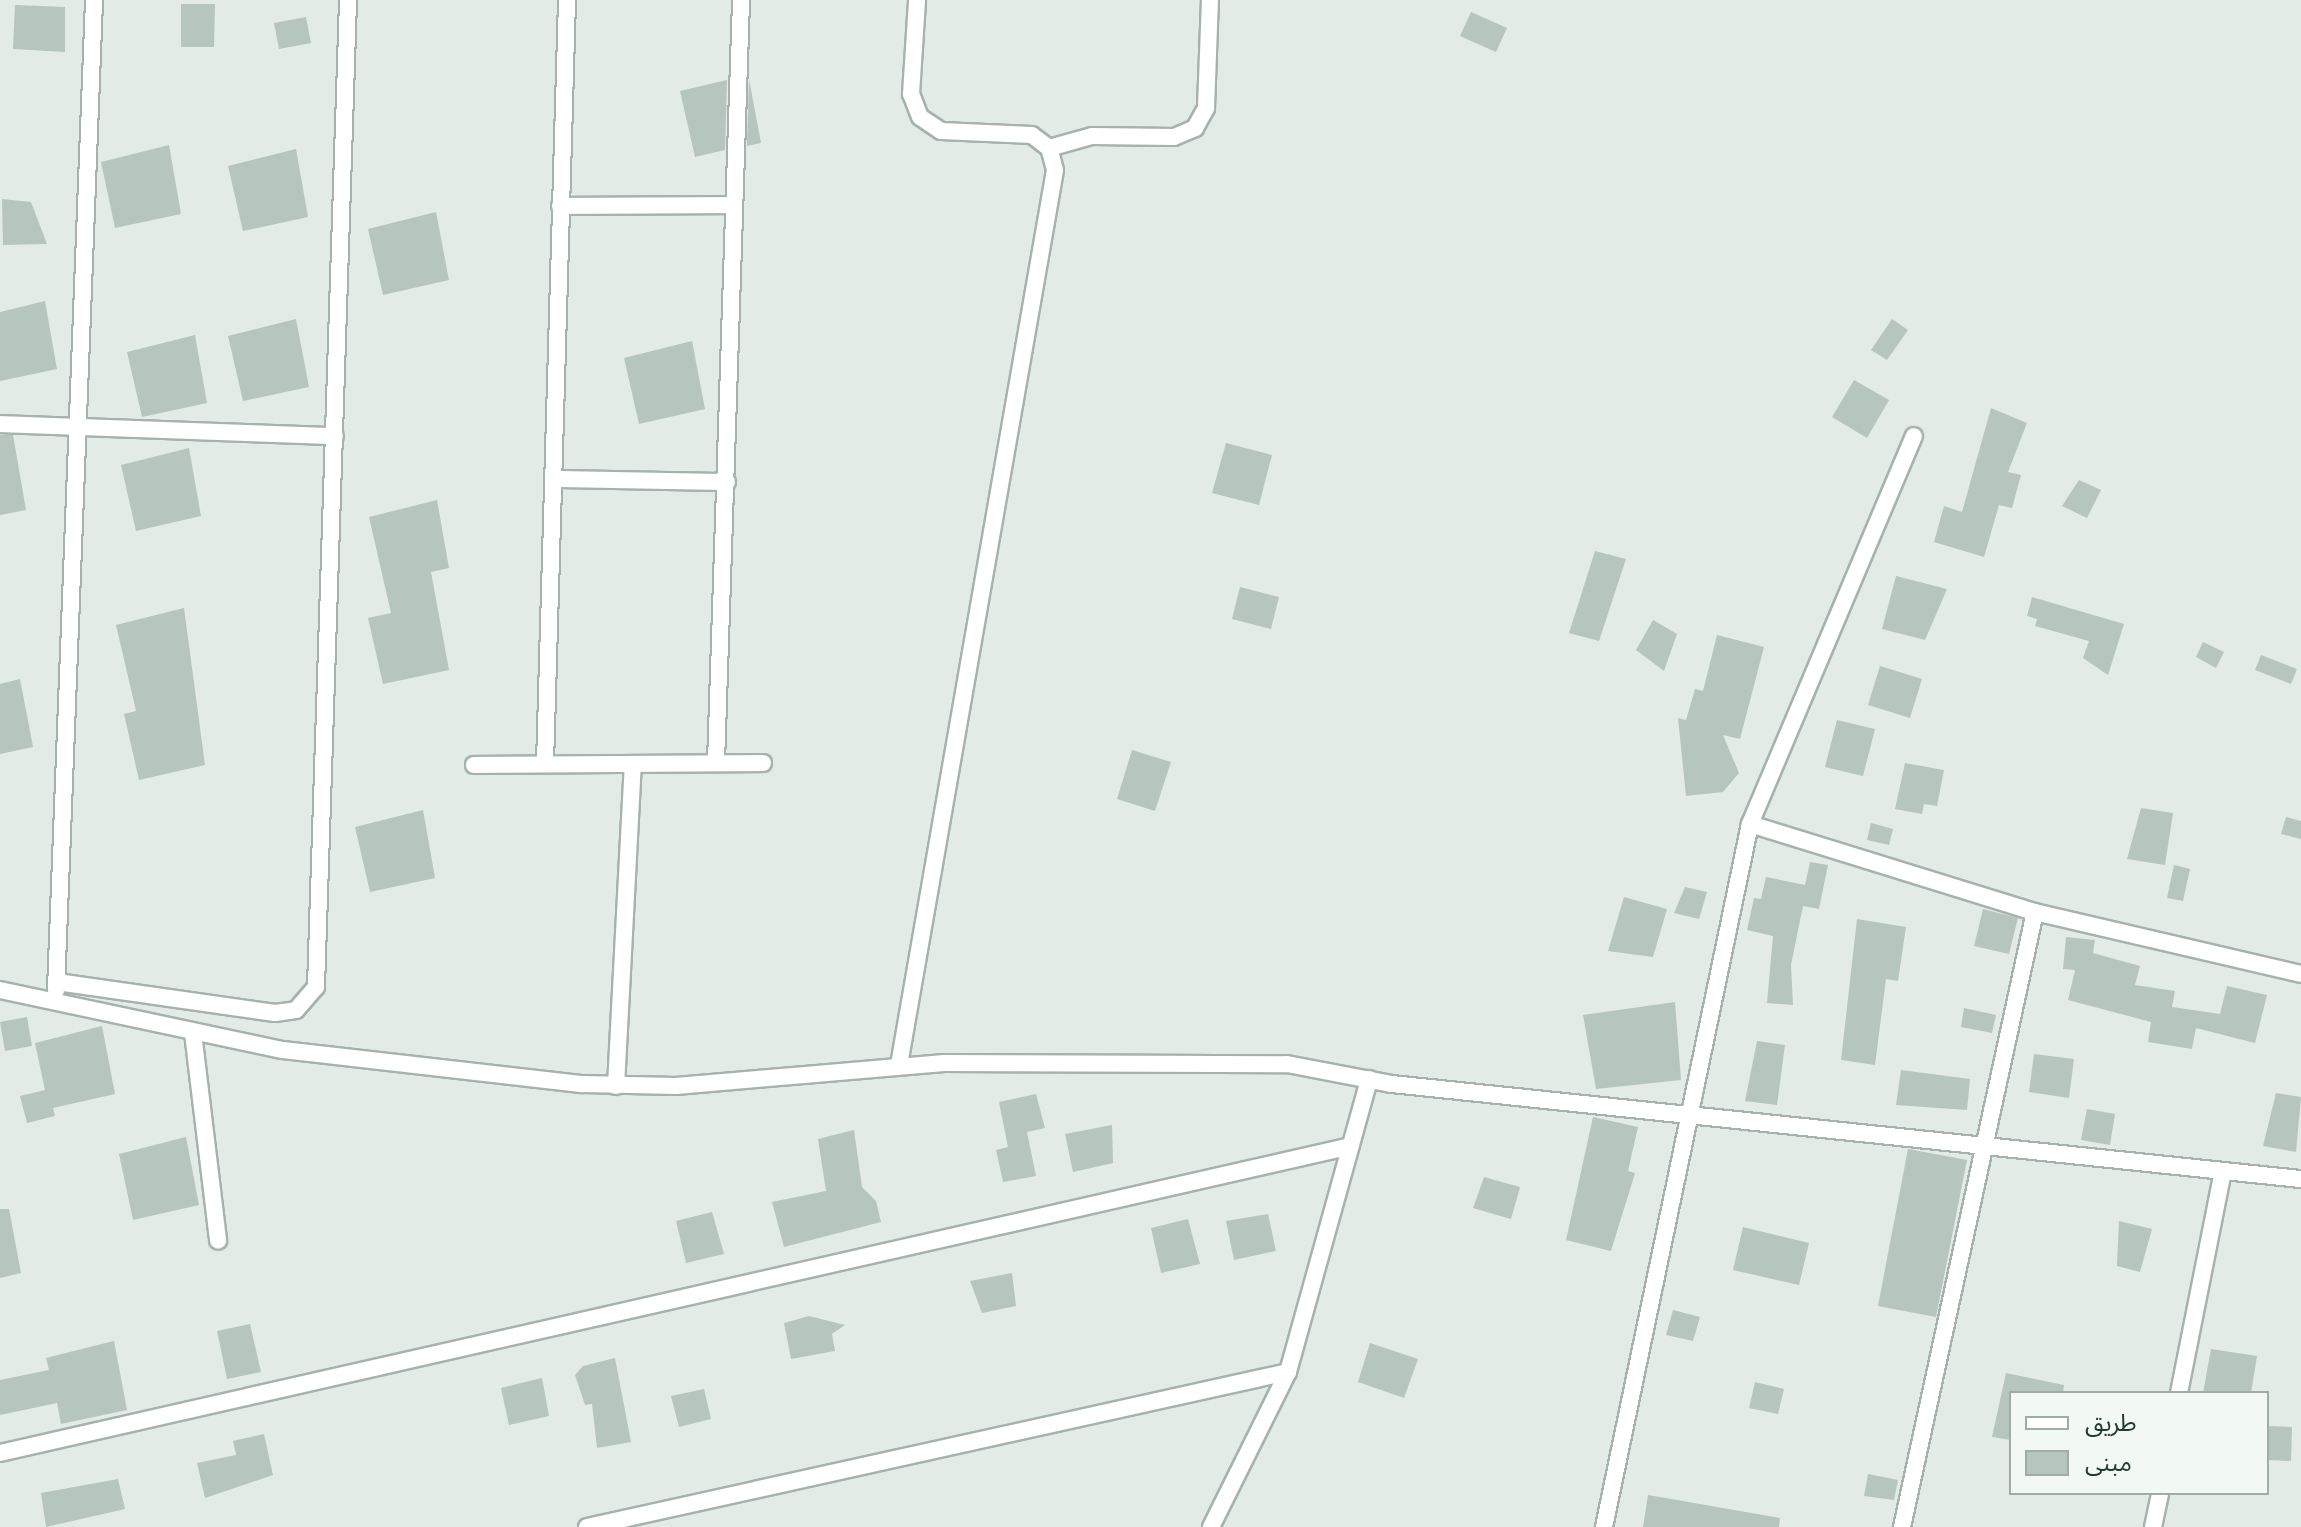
<!DOCTYPE html>
<meta charset="utf-8">
<style>
body{margin:0}
#map{position:relative;width:2301px;height:1527px;overflow:hidden;background:#e2ebe6;font-family:"Work Sans","Noto Sans Arabic",sans-serif}
div>[style]{position:absolute}
.building>*{inset:0;background:#b7c5bf}
.roads{filter:drop-shadow(2px 0 #a5b2ad) drop-shadow(-2px 0 #a5b2ad) drop-shadow(0 2px #a5b2ad) drop-shadow(0 -2px #a5b2ad)}
.street>*{height:16px;margin:-8px;padding:0 8px;transform-origin:8px;border-radius:8px;background:#fff}
span{translate:-50% -50%;white-space:nowrap;text-align:center;line-height:1.15;-webkit-text-stroke:8px #f2f8f4;paint-order:stroke}
.legend{position:absolute;left:2009px;top:1391px;width:260px;height:104px;box-sizing:border-box;background:#f2f8f4;border:2px solid #9faca7;margin:0;padding:10px 14px;list-style:none;font-size:24px;color:#233a33}
.legend li{display:flex;align-items:center;gap:16px;height:40px}
.legend b{width:40px;border:2px solid #9faca7}
</style>
<div id="map">
<div class="building">
<i style="clip-path:polygon(181px 4px,215px 4px,214px 47px,181px 47px)"></i>
<i style="clip-path:polygon(15px 5px,65px 7px,65px 52px,13px 49px)"></i>
<i style="clip-path:polygon(1471px 12px,1507px 28px,1496px 52px,1460px 36px)"></i>
<i style="clip-path:polygon(306px 17px,311px 43px,279px 49px,274px 23px)"></i>
<i style="clip-path:polygon(749px 79px,761px 143px,747px 146px)"></i>
<i style="clip-path:polygon(727px 80px,725px 150px,695px 157px,680px 91px)"></i>
<i style="clip-path:polygon(169px 145px,181px 214px,115px 228px,101px 162px)"></i>
<i style="clip-path:polygon(296px 149px,308px 217px,243px 231px,228px 166px)"></i>
<i style="clip-path:polygon(2px 199px,31px 202px,47px 244px,3px 245px)"></i>
<i style="clip-path:polygon(436px 212px,449px 280px,383px 295px,368px 229px)"></i>
<i style="clip-path:polygon(45px 301px,57px 369px,0 381px,0 312px)"></i>
<i style="clip-path:polygon(296px 319px,309px 387px,243px 401px,228px 336px)"></i>
<i style="clip-path:polygon(1892px 319px,1908px 330px,1887px 360px,1871px 350px)"></i>
<i style="clip-path:polygon(195px 335px,207px 403px,142px 417px,127px 352px)"></i>
<i style="clip-path:polygon(692px 341px,705px 409px,639px 424px,624px 358px)"></i>
<i style="clip-path:polygon(1854px 380px,1889px 400px,1867px 438px,1832px 417px)"></i>
<i style="clip-path:polygon(1991px 408px,2027px 423px,2008px 472px,2021px 475px,2012px 508px,1999px 505px,1984px 557px,1934px 542px,1944px 506px,1962px 512px)"></i>
<i style="clip-path:polygon(0 435px,13px 435px,26px 510px,0 515px)"></i>
<i style="clip-path:polygon(1226px 443px,1272px 455px,1259px 505px,1212px 493px)"></i>
<i style="clip-path:polygon(189px 448px,201px 516px,136px 531px,121px 465px)"></i>
<i style="clip-path:polygon(2079px 480px,2101px 490px,2087px 518px,2062px 506px)"></i>
<i style="clip-path:polygon(437px 500px,449px 568px,431px 572px,449px 670px,383px 684px,368px 618px,391px 613px,369px 517px)"></i>
<i style="clip-path:polygon(1595px 551px,1626px 559px,1599px 641px,1569px 633px)"></i>
<i style="clip-path:polygon(1896px 576px,1947px 589px,1925px 640px,1882px 629px)"></i>
<i style="clip-path:polygon(1240px 587px,1279px 597px,1271px 629px,1232px 619px)"></i>
<i style="clip-path:polygon(2032px 597px,2124px 624px,2108px 675px,2083px 658px,2089px 641px,2035px 626px,2037px 619px,2027px 616px)"></i>
<i style="clip-path:polygon(184px 608px,205px 765px,139px 780px,124px 714px,136px 711px,116px 625px)"></i>
<i style="clip-path:polygon(1653px 620px,1677px 634px,1664px 671px,1636px 650px)"></i>
<i style="clip-path:polygon(1717px 635px,1764px 647px,1740px 739px,1723px 735px,1739px 773px,1723px 792px,1686px 796px,1678px 718px,1686px 720px,1695px 689px,1703px 691px)"></i>
<i style="clip-path:polygon(2203px 642px,2224px 652px,2216px 668px,2196px 657px)"></i>
<i style="clip-path:polygon(2261px 655px,2297px 669px,2291px 684px,2255px 670px)"></i>
<i style="clip-path:polygon(1880px 666px,1922px 679px,1910px 718px,1868px 705px)"></i>
<i style="clip-path:polygon(20px 679px,33px 747px,0 754px,0 684px)"></i>
<i style="clip-path:polygon(1837px 720px,1875px 729px,1863px 776px,1825px 767px)"></i>
<i style="clip-path:polygon(1132px 750px,1171px 762px,1155px 811px,1117px 799px)"></i>
<i style="clip-path:polygon(1905px 763px,1944px 770px,1937px 806px,1924px 804px,1922px 814px,1895px 809px)"></i>
<i style="clip-path:polygon(2141px 808px,2173px 813px,2165px 865px,2127px 859px)"></i>
<i style="clip-path:polygon(423px 810px,435px 878px,370px 892px,355px 827px)"></i>
<i style="clip-path:polygon(2286px 817px,2301px 821px,2301px 839px,2281px 834px)"></i>
<i style="clip-path:polygon(1871px 823px,1893px 829px,1889px 845px,1867px 840px)"></i>
<i style="clip-path:polygon(1810px 862px,1828px 865px,1819px 909px,1803px 906px,1791px 965px,1793px 1005px,1767px 1003px,1773px 936px,1747px 930px,1754px 898px,1761px 899px,1766px 877px,1805px 885px)"></i>
<i style="clip-path:polygon(2174px 865px,2190px 869px,2183px 901px,2167px 898px)"></i>
<i style="clip-path:polygon(1685px 887px,1707px 892px,1699px 919px,1674px 913px)"></i>
<i style="clip-path:polygon(1624px 897px,1667px 909px,1653px 957px,1608px 951px)"></i>
<i style="clip-path:polygon(1983px 909px,2018px 918px,2009px 954px,1974px 946px)"></i>
<i style="clip-path:polygon(1857px 919px,1906px 927px,1898px 981px,1886px 979px,1875px 1065px,1841px 1060px)"></i>
<i style="clip-path:polygon(2066px 937px,2095px 940px,2093px 953px,2140px 966px,2135px 985px,2175px 991px,2172px 1007px,2220px 1014px,2227px 986px,2267px 995px,2255px 1043px,2196px 1028px,2192px 1049px,2148px 1042px,2151px 1022px,2068px 1000px,2075px 970px,2063px 969px)"></i>
<i style="clip-path:polygon(1675px 1002px,1681px 1080px,1596px 1089px,1583px 1015px)"></i>
<i style="clip-path:polygon(1964px 1008px,1996px 1015px,1992px 1033px,1961px 1027px)"></i>
<i style="clip-path:polygon(27px 1017px,32px 1046px,5px 1051px,0 1022px)"></i>
<i style="clip-path:polygon(102px 1026px,115px 1094px,53px 1108px,55px 1116px,27px 1123px,20px 1096px,45px 1090px,35px 1043px)"></i>
<i style="clip-path:polygon(1757px 1041px,1785px 1045px,1777px 1105px,1745px 1101px)"></i>
<i style="clip-path:polygon(2034px 1054px,2074px 1059px,2069px 1098px,2029px 1092px)"></i>
<i style="clip-path:polygon(1901px 1070px,1970px 1079px,1967px 1110px,1896px 1105px)"></i>
<i style="clip-path:polygon(2276px 1093px,2301px 1097px,2296px 1152px,2263px 1146px)"></i>
<i style="clip-path:polygon(1036px 1094px,1045px 1128px,1027px 1132px,1036px 1176px,1003px 1182px,996px 1150px,1008px 1147px,999px 1102px)"></i>
<i style="clip-path:polygon(2087px 1109px,2115px 1114px,2110px 1145px,2081px 1140px)"></i>
<i style="clip-path:polygon(1593px 1117px,1638px 1127px,1628px 1171px,1635px 1173px,1611px 1251px,1566px 1240px)"></i>
<i style="clip-path:polygon(1112px 1125px,1113px 1163px,1073px 1172px,1065px 1134px)"></i>
<i style="clip-path:polygon(854px 1130px,862px 1187px,876px 1201px,881px 1222px,784px 1247px,772px 1202px,826px 1191px,818px 1139px)"></i>
<i style="clip-path:polygon(186px 1137px,199px 1205px,133px 1220px,119px 1154px)"></i>
<i style="clip-path:polygon(1908px 1149px,1967px 1160px,1936px 1317px,1878px 1306px)"></i>
<i style="clip-path:polygon(1484px 1177px,1520px 1187px,1511px 1219px,1473px 1208px)"></i>
<i style="clip-path:polygon(0 1209px,9px 1209px,21px 1273px,0 1278px)"></i>
<i style="clip-path:polygon(712px 1212px,724px 1254px,686px 1263px,676px 1221px)"></i>
<i style="clip-path:polygon(1268px 1214px,1276px 1251px,1234px 1260px,1226px 1221px)"></i>
<i style="clip-path:polygon(1188px 1219px,1200px 1264px,1161px 1273px,1151px 1228px)"></i>
<i style="clip-path:polygon(2119px 1221px,2152px 1229px,2140px 1272px,2117px 1266px)"></i>
<i style="clip-path:polygon(1743px 1227px,1809px 1243px,1799px 1285px,1733px 1270px)"></i>
<i style="clip-path:polygon(1012px 1273px,1016px 1306px,982px 1313px,970px 1281px)"></i>
<i style="clip-path:polygon(1673px 1310px,1700px 1317px,1693px 1341px,1666px 1335px)"></i>
<i style="clip-path:polygon(809px 1316px,845px 1325px,832px 1334px,835px 1351px,791px 1359px,784px 1323px)"></i>
<i style="clip-path:polygon(250px 1324px,261px 1372px,227px 1379px,217px 1331px)"></i>
<i style="clip-path:polygon(114px 1341px,127px 1410px,61px 1424px,57px 1403px,0 1415px,0 1380px,49px 1370px,46px 1358px)"></i>
<i style="clip-path:polygon(1370px 1343px,1418px 1359px,1404px 1398px,1358px 1382px)"></i>
<i style="clip-path:polygon(2211px 1349px,2257px 1356px,2251px 1393px,2203px 1393px)"></i>
<i style="clip-path:polygon(615px 1358px,631px 1442px,597px 1448px,592px 1404px,585px 1405px,575px 1375px,583px 1366px)"></i>
<i style="clip-path:polygon(2006px 1373px,2064px 1385px,2063px 1393px,2011px 1393px,2011px 1440px,1992px 1437px)"></i>
<i style="clip-path:polygon(542px 1378px,549px 1416px,509px 1425px,501px 1388px)"></i>
<i style="clip-path:polygon(1755px 1382px,1784px 1389px,1778px 1414px,1749px 1408px)"></i>
<i style="clip-path:polygon(704px 1389px,711px 1419px,679px 1427px,671px 1396px)"></i>
<i style="clip-path:polygon(2267px 1426px,2292px 1427px,2291px 1461px,2267px 1460px)"></i>
<i style="clip-path:polygon(264px 1434px,273px 1475px,205px 1498px,197px 1463px,236px 1455px,233px 1441px)"></i>
<i style="clip-path:polygon(1868px 1474px,1898px 1480px,1894px 1500px,1864px 1496px)"></i>
<i style="clip-path:polygon(118px 1479px,125px 1509px,46px 1527px,41px 1493px)"></i>
<i style="clip-path:polygon(1648px 1495px,1780px 1518px,1779px 1527px,1643px 1527px)"></i>
</div>
<div class="roads">
<div class="street">
<i style="left:1049px;top:148px;width:45px;rotate:-15.6deg"></i>
<i style="left:1092px;top:136px;width:82px;rotate:0.7deg"></i>
<i style="left:1174px;top:137px;width:23px;rotate:-23deg"></i>
<i style="left:1195px;top:128px;width:23px;rotate:-61deg"></i>
<i style="left:1206px;top:108px;width:108px;rotate:-87.9deg"></i>
<i style="left:560px;top:206px;width:174px;rotate:-0.3deg"></i>
<i style="left:0;top:424px;width:335px;rotate:2.1deg"></i>
<i style="left:554px;top:479px;width:173px;rotate:1deg"></i>
<i style="left:716px;top:763px;width:763px;rotate:-88.12deg"></i>
<i style="left:545px;top:764px;width:764px;rotate:-88.35deg"></i>
<i style="left:474px;top:765px;width:289px;rotate:-0.4deg"></i>
<i style="left:1750px;top:824px;width:298px;rotate:17.2deg"></i>
<i style="left:2035px;top:912px;width:273px;rotate:13.1deg"></i>
<i style="left:57px;top:982px;width:220px;rotate:8.1deg"></i>
<i style="left:275px;top:1013px;width:21px;rotate:-8deg"></i>
<i style="left:296px;top:1010px;width:30px;rotate:-49deg"></i>
<i style="left:316px;top:987px;width:988px;rotate:-88.14deg"></i>
<i style="left:0;top:990px;width:289px;rotate:12deg"></i>
<i style="left:283px;top:1050px;width:302px;rotate:6.5deg"></i>
<i style="left:583px;top:1084px;width:93px;rotate:1.2deg"></i>
<i style="left:676px;top:1086px;width:269px;rotate:-4.9deg"></i>
<i style="left:944px;top:1063px;width:343px;rotate:0.2deg"></i>
<i style="left:1287px;top:1064px;width:107px;rotate:10.8deg"></i>
<i style="left:1392px;top:1084px;width:914px;rotate:5.97deg"></i>
<i style="left:56px;top:990px;width:991px;rotate:-87.8deg"></i>
<i style="left:193px;top:1033px;width:209px;rotate:83.1deg"></i>
<i style="left:899px;top:1065px;width:908px;rotate:-80.11deg"></i>
<i style="left:1055px;top:170px;width:23px;rotate:-105deg"></i>
<i style="left:1049px;top:148px;width:21px;rotate:-143deg"></i>
<i style="left:1032px;top:135px;width:91px;rotate:-177.5deg"></i>
<i style="left:941px;top:131px;width:25px;rotate:-146deg"></i>
<i style="left:920px;top:117px;width:25px;rotate:-111deg"></i>
<i style="left:911px;top:94px;width:94px;rotate:-86.3deg"></i>
<i style="left:616px;top:1086px;width:322px;rotate:-87deg"></i>
<i style="left:2179px;top:1393px;width:222px;rotate:-78.8deg"></i>
<i style="left:0;top:1453px;width:1385px;rotate:-12.8deg"></i>
<i style="left:587px;top:1527px;width:718px;rotate:-12.47deg"></i>
<i style="left:1211px;top:1527px;width:173px;rotate:-63.6deg"></i>
<i style="left:1288px;top:1372px;width:304px;rotate:-74.5deg"></i>
<i style="left:1604px;top:1527px;width:718px;rotate:-78.27deg"></i>
<i style="left:1750px;top:824px;width:421px;rotate:-67.1deg"></i>
<i style="left:1902px;top:1527px;width:629px;rotate:-77.8deg"></i>
<i style="left:2153px;top:1527px;width:35px;rotate:-78deg"></i>
</div>
</div>
<ul class="legend">
<li><b style="height:10px;background:#fff"></b>طريق</li>
<li><b style="height:22px;background:#b7c5bf"></b>مبنى</li>
</ul>
</div>
